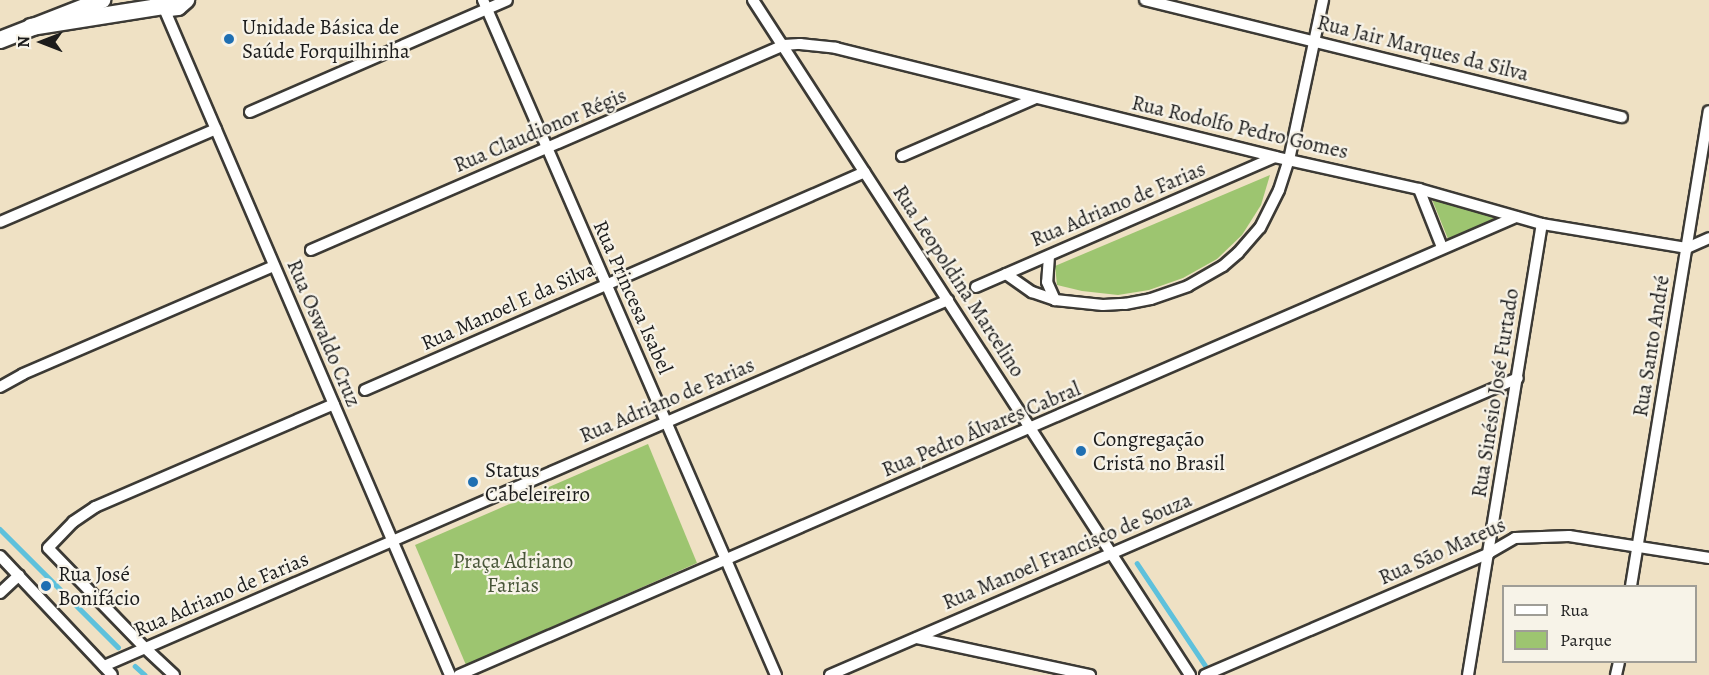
<!DOCTYPE html>
<meta charset="utf-8">
<style>
body{margin:0}
#map{position:relative;width:1709px;height:675px;overflow:hidden;background:#efe1c4;font-family:Alegreya,serif}
div>[style]{position:absolute}
.green>*{inset:0;background:#9dc570}
.stream>*{height:4.5px;margin:-2.25px;padding:0 2.25px;transform-origin:2.25px;border-radius:2.25px;background:#5ec1dc}
.roads{filter:drop-shadow(2px 0 #3c3a35) drop-shadow(-2px 0 #3c3a35) drop-shadow(0 2px #3c3a35) drop-shadow(0 -2px #3c3a35)}
.minor>*{height:10px;margin:-5px;padding:0 5px;transform-origin:5px;border-radius:5px;background:#fff}
.secondary>*{height:16px;margin:-8px;padding:0 8px;transform-origin:8px;border-radius:8px;background:#fff}
.dots>*{width:16px;height:16px;translate:-50% -50%;box-sizing:border-box;border:3px solid #f7f3e8;border-radius:50%}
span{translate:-50% -50%;white-space:nowrap;text-align:center;line-height:1.15;-webkit-text-stroke:4.5px #f7f3e8;paint-order:stroke}
.poi-label{font-size:21px;color:#1c1c1c}
.left{translate:0 -50%;text-align:left}
.street-label{font-size:21px;color:#1c1c1c}
.park-label{font-size:21px;color:#495739}
.legend{position:absolute;left:1502px;top:585px;width:195px;height:78px;box-sizing:border-box;background:#f7f3e8;border:2px solid #9f9d96;margin:0;padding:8px 10px;list-style:none;font-size:18px;color:#1c1c1c}
.legend li{display:flex;align-items:center;gap:12px;height:30px}
.legend b{width:30px;border:2px solid #9f9d96}
.north{position:absolute;left:12px;top:12px;width:60px;height:60px;-webkit-text-stroke:4px #f7f3e8;paint-order:stroke;rotate:270deg;font-size:16px;font-weight:700;line-height:24px;text-align:center;color:#1c1c1c}
.north::after{content:'';display:block;margin:auto;width:21px;height:27px;background:#1c1c1c;clip-path:polygon(50% 0,100% 100%,50% 72%,0 100%)}
</style>
<div id="map">
<div class="green">
<i style="clip-path:polygon(1270px 175px,1261px 205px,1242px 235px,1217px 259px,1183px 278px,1149px 290px,1118px 295px,1082px 291px,1057px 285px,1055px 266px)"></i>
<i style="clip-path:polygon(1431px 197px,1496px 212px,1495px 221px,1448px 239px)"></i>
<i style="clip-path:polygon(648px 444px,697px 563px,466px 665px,415px 545px)"></i>
</div>
<div class="stream">
<i style="left:0;top:529px;width:167px;rotate:45deg"></i>
<i style="left:1137px;top:563px;width:123px;rotate:56.3deg"></i>
<i style="left:135px;top:666px;width:13px;rotate:42deg"></i>
</div>
<div class="roads">
<div class="minor">
<i style="left:483px;top:0;width:736px;rotate:66.54deg"></i>
<i style="left:753px;top:0;width:804px;rotate:57.08deg"></i>
<i style="left:1145px;top:0;width:491px;rotate:13.8deg"></i>
<i style="left:163px;top:6px;width:728px;rotate:66.78deg"></i>
<i style="left:250px;top:112px;width:280px;rotate:-23.5deg"></i>
<i style="left:902px;top:156px;width:146px;rotate:-23.4deg"></i>
<i style="left:1419px;top:189px;width:62px;rotate:68.4deg"></i>
<i style="left:0;top:222px;width:235px;rotate:-23.3deg"></i>
<i style="left:1687px;top:248px;width:24px;rotate:-24deg"></i>
<i style="left:311px;top:250px;width:516px;rotate:-23.43deg"></i>
<i style="left:784px;top:45px;width:16px;rotate:-4deg"></i>
<i style="left:800px;top:44px;width:36px;rotate:6deg"></i>
<i style="left:836px;top:48px;width:452px;rotate:13.9deg"></i>
<i style="left:1275px;top:157px;width:148px;rotate:12.5deg"></i>
<i style="left:1419px;top:189px;width:128px;rotate:15.9deg"></i>
<i style="left:1542px;top:224px;width:147px;rotate:9.4deg"></i>
<i style="left:1049px;top:256px;width:26px;rotate:94deg"></i>
<i style="left:1047px;top:282px;width:20px;rotate:66deg"></i>
<i style="left:1006px;top:274px;width:32px;rotate:35deg"></i>
<i style="left:1032px;top:292px;width:24px;rotate:19deg"></i>
<i style="left:1055px;top:300px;width:48px;rotate:5.9deg"></i>
<i style="left:1103px;top:305px;width:22px;rotate:-3deg"></i>
<i style="left:1125px;top:304px;width:26px;rotate:-11deg"></i>
<i style="left:1151px;top:299px;width:39px;rotate:-19deg"></i>
<i style="left:1188px;top:286px;width:40px;rotate:-29.7deg"></i>
<i style="left:1223px;top:266px;width:20px;rotate:-41deg"></i>
<i style="left:1238px;top:253px;width:33px;rotate:-49deg"></i>
<i style="left:1260px;top:228px;width:42px;rotate:-63.4deg"></i>
<i style="left:1279px;top:190px;width:32px;rotate:-72deg"></i>
<i style="left:1289px;top:160px;width:164px;rotate:-78deg"></i>
<i style="left:976px;top:287px;width:326px;rotate:-23.5deg"></i>
<i style="left:0;top:387px;width:26px;rotate:-29deg"></i>
<i style="left:23px;top:374px;width:273px;rotate:-23.3deg"></i>
<i style="left:365px;top:390px;width:545px;rotate:-23.56deg"></i>
<i style="left:0;top:556px;width:163px;rotate:46.7deg"></i>
<i style="left:1631px;top:586px;width:481px;rotate:-80.7deg"></i>
<i style="left:0;top:593px;width:26px;rotate:-43deg"></i>
<i style="left:917px;top:638px;width:177px;rotate:12.1deg"></i>
<i style="left:104px;top:666px;width:920px;rotate:-23.44deg"></i>
<i style="left:174px;top:675px;width:40px;rotate:-137deg"></i>
<i style="left:145px;top:648px;width:139px;rotate:-134.1deg"></i>
<i style="left:48px;top:548px;width:36px;rotate:-46deg"></i>
<i style="left:73px;top:522px;width:27px;rotate:-34deg"></i>
<i style="left:95px;top:507px;width:260px;rotate:-23.3deg"></i>
<i style="left:459px;top:675px;width:1152px;rotate:-23.43deg"></i>
<i style="left:830px;top:675px;width:749px;rotate:-23.35deg"></i>
<i style="left:1205px;top:675px;width:309px;rotate:-23.2deg"></i>
<i style="left:1489px;top:553px;width:30px;rotate:-30deg"></i>
<i style="left:1515px;top:538px;width:54px;rotate:-2.1deg"></i>
<i style="left:1569px;top:536px;width:142px;rotate:8.9deg"></i>
<i style="left:1468px;top:675px;width:457px;rotate:-80.7deg"></i>
<i style="left:1616px;top:675px;width:13px;rotate:-77deg"></i>
</div>
<div class="secondary">
<i style="left:158px;top:0;width:14px;rotate:36deg"></i>
<i style="left:169px;top:8px;width:9px;rotate:-6deg"></i>
<i style="left:178px;top:7px;width:11px;rotate:-41deg"></i>
<i style="left:31px;top:27px;width:134px;rotate:-9deg"></i>
<i style="left:0;top:40px;width:110px;rotate:-21.4deg"></i>
</div>
</div>
<div class="dots">
<i style="left:229px;top:39px;background:#1f6fb2"></i>
<i style="left:1081px;top:451px;background:#1f6fb2"></i>
<i style="left:473px;top:482px;background:#1f6fb2"></i>
<i style="left:46px;top:586px;background:#1f6fb2"></i>
</div>
<div class="poi-label">
<span class="left" style="left:242px;top:39px">Unidade Básica de<br>Saúde Forquilhinha</span>
<span class="left" style="left:1093px;top:451px">Congregação<br>Cristã no Brasil</span>
<span class="left" style="left:485px;top:482px">Status<br>Cabeleireiro</span>
<span class="left" style="left:58px;top:586px">Rua José<br>Bonifácio</span>
</div>
<div class="street-label">
<span style="left:1423px;top:48px;rotate:14deg">Rua Jair Marques da Silva</span>
<span style="left:1240px;top:127px;rotate:13deg">Rua Rodolfo Pedro Gomes</span>
<span style="left:540px;top:130px;rotate:-23deg">Rua Claudionor Régis</span>
<span style="left:1118px;top:204px;rotate:-23deg">Rua Adriano de Farias</span>
<span style="left:959px;top:281px;rotate:57deg">Rua Leopoldina Marcelino</span>
<span style="left:633px;top:297px;rotate:66deg">Rua Princesa Isabel</span>
<span style="left:508px;top:306px;rotate:-24deg">Rua Manoel E da Silva</span>
<span style="left:324px;top:333px;rotate:67deg">Rua Oswaldo Cruz</span>
<span style="left:1651px;top:346px;rotate:-81deg">Rua Santo André</span>
<span style="left:1495px;top:393px;rotate:-81deg">Rua Sinésio José Furtado</span>
<span style="left:667px;top:400px;rotate:-23deg">Rua Adriano de Farias</span>
<span style="left:981px;top:429px;rotate:-23deg">Rua Pedro Álvares Cabral</span>
<span style="left:1067px;top:551px;rotate:-23deg">Rua Manoel Francisco de Souza</span>
<span style="left:1442px;top:551px;rotate:-24deg">Rua São Mateus</span>
<span style="left:221px;top:594px;rotate:-23deg">Rua Adriano de Farias</span>
</div>
<div class="park-label">
<span style="left:513px;top:573px">Praça Adriano<br>Farias</span>
</div>
<ul class="legend">
<li><b style="height:8px;background:#fff"></b>Rua</li>
<li><b style="height:16px;background:#9dc570"></b>Parque</li>
</ul>
<div class="north">N</div>
</div>
